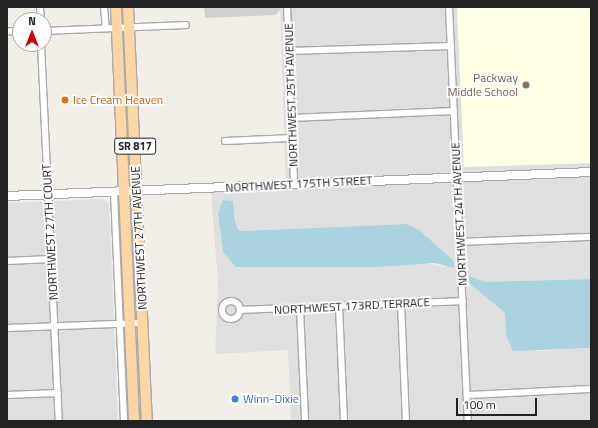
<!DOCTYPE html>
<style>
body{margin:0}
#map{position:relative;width:598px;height:428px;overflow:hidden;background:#f2efe9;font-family:"Titillium Web",sans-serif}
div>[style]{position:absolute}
.residential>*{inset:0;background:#e0dfdf}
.education>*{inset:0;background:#ffffe5}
.religious>*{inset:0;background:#d0d0d0}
.water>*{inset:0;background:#aad3df}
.roads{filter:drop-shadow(1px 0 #a9a9a9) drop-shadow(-1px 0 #a9a9a9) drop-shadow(0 1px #a9a9a9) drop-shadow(0 -1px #a9a9a9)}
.minor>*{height:6px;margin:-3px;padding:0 3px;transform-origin:3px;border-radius:3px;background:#fff}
.minor>.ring{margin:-3px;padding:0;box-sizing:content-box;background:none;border:6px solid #fff;border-radius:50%}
.tertiary>*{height:8px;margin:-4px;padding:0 4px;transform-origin:4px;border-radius:4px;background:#fff}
.primary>*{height:10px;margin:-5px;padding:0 5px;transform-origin:5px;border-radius:5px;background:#fcd6a4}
.dots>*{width:11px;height:11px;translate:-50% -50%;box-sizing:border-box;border:2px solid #fff;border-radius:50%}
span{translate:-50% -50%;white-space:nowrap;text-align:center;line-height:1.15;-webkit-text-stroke:3.5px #fff;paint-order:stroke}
.shield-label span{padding:1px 3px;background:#fff;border:1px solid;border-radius:3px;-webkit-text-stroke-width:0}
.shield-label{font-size:11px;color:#222;font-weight:700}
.education-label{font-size:12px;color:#785e54}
.right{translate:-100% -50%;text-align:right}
.street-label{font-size:12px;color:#222}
.food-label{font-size:12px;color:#c56008}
.left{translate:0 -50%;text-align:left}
.shop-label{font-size:12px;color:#366cbe}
.frame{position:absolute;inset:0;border:8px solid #222;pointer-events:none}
.north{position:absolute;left:12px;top:12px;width:40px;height:40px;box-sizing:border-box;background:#fff;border:1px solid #a7a7a7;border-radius:50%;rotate:0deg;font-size:11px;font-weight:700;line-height:16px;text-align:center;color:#222}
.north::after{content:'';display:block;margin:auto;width:14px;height:18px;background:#d40000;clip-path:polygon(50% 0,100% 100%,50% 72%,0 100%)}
.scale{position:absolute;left:456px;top:398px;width:81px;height:18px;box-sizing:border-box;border:2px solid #222;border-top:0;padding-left:5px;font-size:12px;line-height:14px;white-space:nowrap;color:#222;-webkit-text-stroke:3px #fff;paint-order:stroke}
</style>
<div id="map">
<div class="residential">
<i style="clip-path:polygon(evenodd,280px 7px,457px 7px,464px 167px,591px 163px,591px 279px,485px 282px,469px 277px,469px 283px,505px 313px,506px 335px,536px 351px,591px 348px,591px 421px,291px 421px,288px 350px,215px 354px,218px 283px,211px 191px,286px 187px,280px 7px,233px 201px,235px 221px,238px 230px,243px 231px,407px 224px,454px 261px,446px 267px,424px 263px,380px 267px,237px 267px,223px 252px,218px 213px,233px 201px)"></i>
<i style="clip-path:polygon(104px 199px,109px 203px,118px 421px,7px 421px,7px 203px)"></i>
</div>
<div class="education">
<i style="clip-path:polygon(457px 7px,591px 7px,591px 163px,464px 167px)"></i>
</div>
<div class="religious">
<i style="clip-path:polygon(204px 7px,280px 7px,280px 10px,276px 15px,205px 18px)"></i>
</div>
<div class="water">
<i style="clip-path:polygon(223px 200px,233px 201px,235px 221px,238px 230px,243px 231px,407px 224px,419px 230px,454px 261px,454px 268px,435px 263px,380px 267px,236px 267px,223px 252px,218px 213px)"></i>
<i style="clip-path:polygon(469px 276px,485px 282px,591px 279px,591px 348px,513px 351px,506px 335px,505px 313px,469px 283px)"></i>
</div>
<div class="roads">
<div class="minor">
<i style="left:40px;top:7px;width:13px;rotate:86deg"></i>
<i style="left:104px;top:7px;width:21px;rotate:85deg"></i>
<i style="left:287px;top:7px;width:177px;rotate:87.7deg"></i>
<i style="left:449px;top:7px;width:414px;rotate:87.4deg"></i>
<i style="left:7px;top:31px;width:13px;rotate:4deg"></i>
<i style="left:44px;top:31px;width:142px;rotate:-2.4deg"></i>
<i style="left:41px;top:44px;width:377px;rotate:87.3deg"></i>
<i style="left:289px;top:51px;width:162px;rotate:-1.8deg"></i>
<i style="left:291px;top:118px;width:163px;rotate:-2.5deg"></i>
<i style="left:225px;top:141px;width:67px;rotate:-2.6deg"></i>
<i style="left:114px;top:192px;width:229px;rotate:87.5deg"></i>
<i style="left:460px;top:242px;width:131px;rotate:-2.2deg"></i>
<i style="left:7px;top:261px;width:44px;rotate:-2.6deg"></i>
<i class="ring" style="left:222px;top:301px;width:12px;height:12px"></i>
<i style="left:401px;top:303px;width:118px;rotate:87.6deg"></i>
<i style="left:339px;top:306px;width:115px;rotate:87.5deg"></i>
<i style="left:300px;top:309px;width:112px;rotate:87.4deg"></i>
<i style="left:241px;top:310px;width:222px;rotate:-2.3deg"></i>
<i style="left:7px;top:328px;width:135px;rotate:-2.1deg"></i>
<i style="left:7px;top:395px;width:51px;rotate:-2.2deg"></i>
<i style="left:467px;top:395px;width:124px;rotate:-2.8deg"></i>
</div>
<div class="tertiary">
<i style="left:7px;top:196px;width:584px;rotate:-2.35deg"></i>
</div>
<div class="primary">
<i style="left:116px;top:7px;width:414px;rotate:87.5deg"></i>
<i style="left:128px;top:7px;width:414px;rotate:87.4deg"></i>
</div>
</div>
<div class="dots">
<i style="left:526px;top:85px;background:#8d6e63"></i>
<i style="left:65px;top:100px;background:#e8710a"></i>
<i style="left:235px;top:399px;background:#3f7fe0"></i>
</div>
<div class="shield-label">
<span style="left:135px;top:146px">SR 817</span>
</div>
<div class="education-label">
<span class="right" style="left:518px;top:85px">Packway<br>Middle School</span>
</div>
<div class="street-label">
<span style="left:291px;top:95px;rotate:-92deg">NORTHWEST 25TH AVENUE</span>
<span style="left:299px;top:184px;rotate:-3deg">NORTHWEST 175TH STREET</span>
<span style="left:459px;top:214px;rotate:-93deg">NORTHWEST 24TH AVENUE</span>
<span style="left:50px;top:232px;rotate:-93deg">NORTHWEST 27TH COURT</span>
<span style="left:139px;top:238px;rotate:-93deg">NORTHWEST 27TH AVENUE</span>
<span style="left:352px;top:306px;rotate:-3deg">NORTHWEST 173RD TERRACE</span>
</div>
<div class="food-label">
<span class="left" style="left:73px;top:100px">Ice Cream Heaven</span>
</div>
<div class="shop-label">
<span class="left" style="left:243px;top:399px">Winn-Dixie</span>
</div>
<div class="frame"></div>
<div class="north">N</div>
<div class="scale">100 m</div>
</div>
